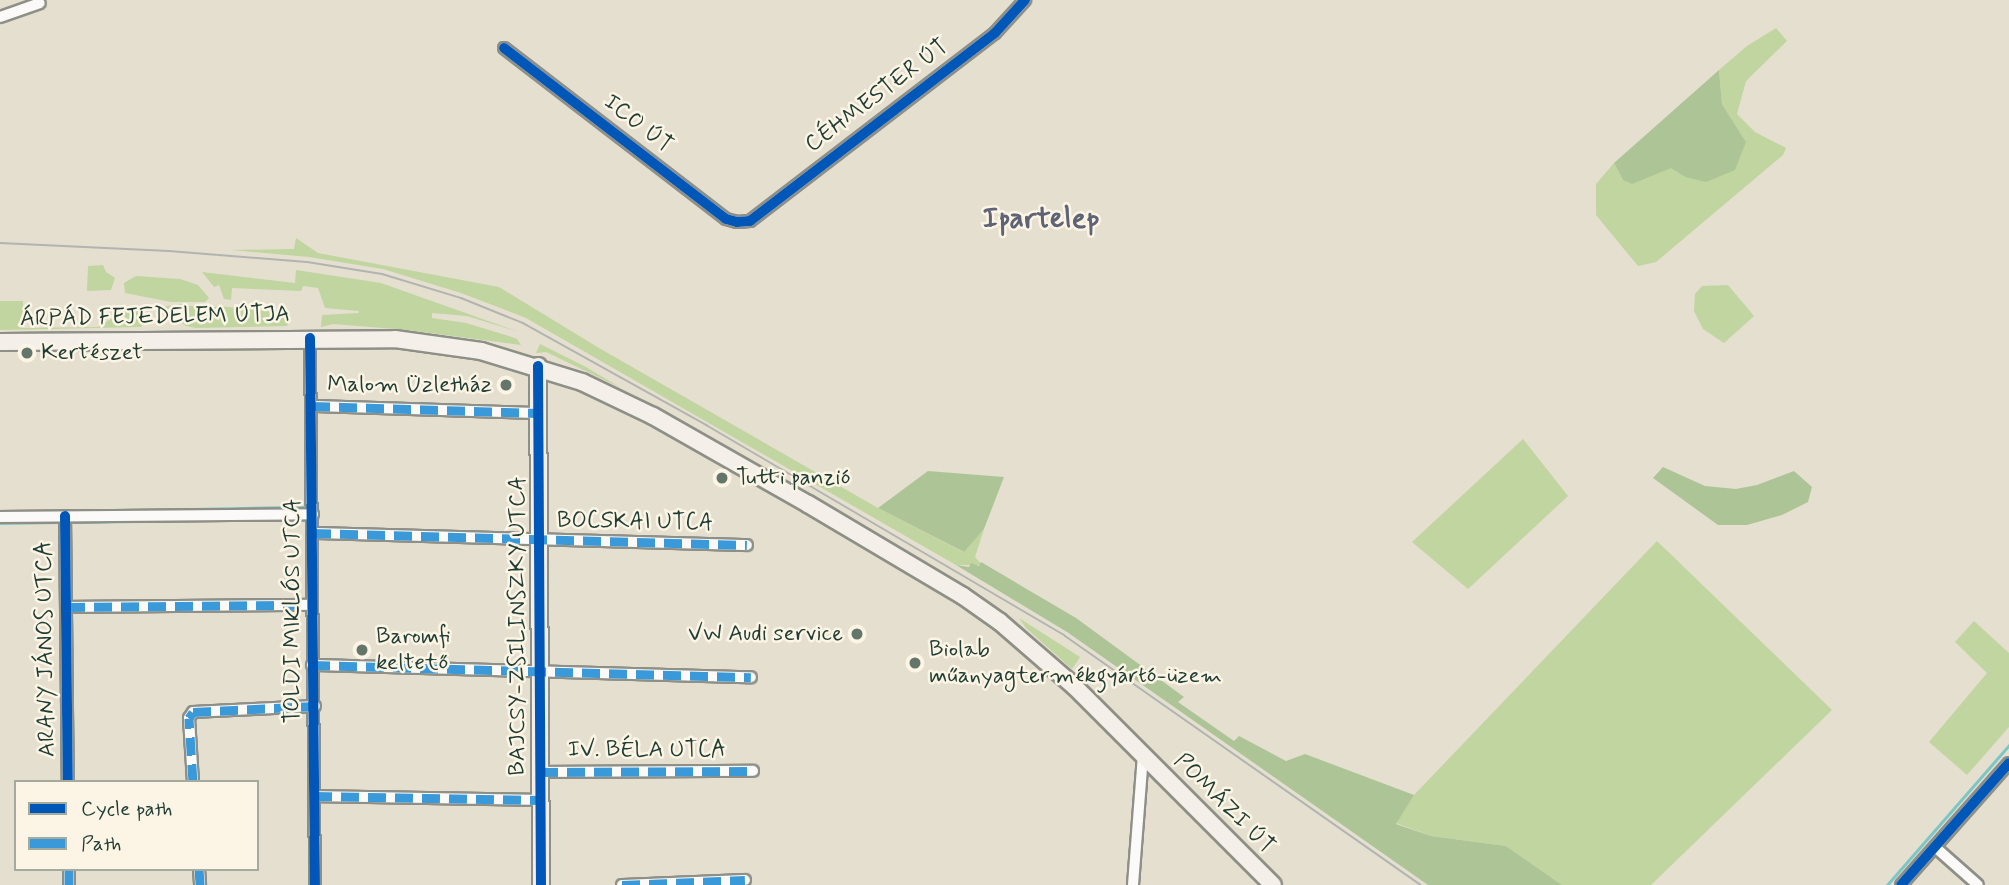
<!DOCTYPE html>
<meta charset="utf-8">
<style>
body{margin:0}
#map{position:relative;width:2009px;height:885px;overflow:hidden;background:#e5dfcf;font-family:Mynerve,sans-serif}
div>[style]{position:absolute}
.green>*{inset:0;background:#c0d59f}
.forest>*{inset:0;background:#adc596}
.stream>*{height:2.5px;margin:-1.25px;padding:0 1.25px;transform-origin:1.25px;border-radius:1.25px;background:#7bc6c6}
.roads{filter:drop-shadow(2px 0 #8e8f86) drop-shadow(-2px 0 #8e8f86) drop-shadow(0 2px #8e8f86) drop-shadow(0 -2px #8e8f86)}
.street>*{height:10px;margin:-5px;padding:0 5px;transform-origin:5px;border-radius:5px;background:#fbfaf8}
.secondary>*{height:16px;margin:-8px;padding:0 8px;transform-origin:8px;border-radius:8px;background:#f4f0e9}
.tram>*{height:2px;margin:-1px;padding:0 1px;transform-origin:1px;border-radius:1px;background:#b2b4b1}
.quiet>*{height:9px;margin-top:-4.5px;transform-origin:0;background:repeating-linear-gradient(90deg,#3a99d8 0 18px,transparent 0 27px)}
.cycleway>*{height:10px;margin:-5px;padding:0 5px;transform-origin:5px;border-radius:5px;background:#0057b8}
.dots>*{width:19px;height:19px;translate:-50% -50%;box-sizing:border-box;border:4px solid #fcf5e5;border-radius:50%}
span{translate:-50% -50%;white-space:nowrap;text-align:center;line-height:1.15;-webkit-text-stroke:5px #fcf5e5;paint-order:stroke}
.street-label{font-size:23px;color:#1f3d34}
.poi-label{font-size:23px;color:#1f3d34}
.left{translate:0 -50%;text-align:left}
.right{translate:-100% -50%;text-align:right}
.district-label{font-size:30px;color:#5e6375;font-weight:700}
.legend{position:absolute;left:14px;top:780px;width:245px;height:91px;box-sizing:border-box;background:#fcf5e5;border:2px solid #a4ab9e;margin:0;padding:9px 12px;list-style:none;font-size:21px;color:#1f3d34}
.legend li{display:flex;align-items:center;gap:14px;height:35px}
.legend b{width:35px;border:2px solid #a4ab9e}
</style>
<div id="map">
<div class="green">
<i style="clip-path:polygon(1776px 28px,1787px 41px,1746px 81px,1737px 114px,1755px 132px,1786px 148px,1783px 155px,1656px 262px,1638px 266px,1596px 215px,1596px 184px,1614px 163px,1623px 180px,1671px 167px,1685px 177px,1746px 142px,1722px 104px,1719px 70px,1747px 46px)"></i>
<i style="clip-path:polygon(296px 238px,318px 253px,499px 287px,599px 348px,878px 508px,963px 552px,984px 529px,975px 557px,982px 565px,956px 565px,526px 318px,461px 293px,383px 269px,309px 257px,231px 250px,294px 249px)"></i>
<i style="clip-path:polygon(103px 265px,106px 272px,115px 278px,111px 290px,87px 291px,88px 266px)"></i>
<i style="clip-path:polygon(296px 270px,381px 283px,519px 332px,467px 316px,432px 313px,432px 318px,466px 323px,509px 336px,517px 339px,521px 345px,407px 330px,333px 324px,321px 327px,322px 315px,359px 313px,359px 311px,325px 308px,318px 288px,303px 286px,301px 291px,232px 288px,231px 300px,224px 299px,219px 285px,214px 287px,202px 272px,295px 283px)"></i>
<i style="clip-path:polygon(136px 276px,180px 279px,198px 285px,209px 298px,205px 302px,171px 302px,125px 293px,124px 283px)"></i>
<i style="clip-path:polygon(1728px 285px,1754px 316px,1724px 343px,1703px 329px,1694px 311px,1695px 294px,1702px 286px)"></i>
<i style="clip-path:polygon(0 301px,23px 301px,23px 328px,98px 327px,128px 308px,143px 309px,147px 320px,141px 327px,0 330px)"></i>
<i style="clip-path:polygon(182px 304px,206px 309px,218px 306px,276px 312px,290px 320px,287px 326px,196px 328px,186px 326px,160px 307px)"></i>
<i style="clip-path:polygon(540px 344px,586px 367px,621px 388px,546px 352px,536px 353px)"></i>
<i style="clip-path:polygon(1523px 439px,1568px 496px,1468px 589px,1412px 542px)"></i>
<i style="clip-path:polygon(1657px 541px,1832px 710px,1651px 885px,1562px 885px,1506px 846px,1431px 836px,1396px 823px,1414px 795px)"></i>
<i style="clip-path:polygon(1019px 618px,1080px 657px,1072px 669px,1026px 628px)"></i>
<i style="clip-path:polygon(1974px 621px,2009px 653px,2009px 727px,1967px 775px,1929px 742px,1987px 673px,1955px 642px)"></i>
</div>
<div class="forest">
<i style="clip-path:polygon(1719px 70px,1722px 104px,1746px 142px,1735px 170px,1706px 182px,1685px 177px,1671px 168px,1632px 184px,1623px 180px,1614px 163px)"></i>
<i style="clip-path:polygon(1663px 467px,1705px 486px,1736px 489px,1757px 485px,1794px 471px,1812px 487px,1808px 502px,1782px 515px,1747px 525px,1718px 525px,1653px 478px)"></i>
<i style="clip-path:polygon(928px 471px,1004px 477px,984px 529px,964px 552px,878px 508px)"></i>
<i style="clip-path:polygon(981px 562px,1076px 618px,1184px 697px,1178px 702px,1234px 741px,1239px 736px,1286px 761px,1305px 754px,1414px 795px,1396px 824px,1431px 836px,1506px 846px,1562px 885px,1428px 885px,1067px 632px,956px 565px,969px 567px,971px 563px,979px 566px)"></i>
</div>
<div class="stream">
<i style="left:91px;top:511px;width:215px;rotate:-1.1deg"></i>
<i style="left:74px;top:522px;width:129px;rotate:-0.9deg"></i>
<i style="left:0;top:523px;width:58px;rotate:-1deg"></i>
<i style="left:1887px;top:885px;width:186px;rotate:-48.9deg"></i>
</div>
<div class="roads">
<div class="street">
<i style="left:0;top:17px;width:42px;rotate:-19.3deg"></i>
<i style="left:504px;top:48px;width:280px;rotate:37.6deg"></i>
<i style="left:726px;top:219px;width:11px;rotate:15deg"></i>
<i style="left:737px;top:222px;width:13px;rotate:-4deg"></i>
<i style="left:750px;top:221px;width:309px;rotate:-37.5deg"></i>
<i style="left:995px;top:33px;width:45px;rotate:-47.7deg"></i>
<i style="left:310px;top:338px;width:547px;rotate:89.48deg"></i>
<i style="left:312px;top:406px;width:226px;rotate:1.8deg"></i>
<i style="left:65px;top:516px;width:266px;rotate:89.4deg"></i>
<i style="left:0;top:517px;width:313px;rotate:-0.5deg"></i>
<i style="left:313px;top:533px;width:434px;rotate:1.6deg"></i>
<i style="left:67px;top:607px;width:245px;rotate:-0.5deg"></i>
<i style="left:312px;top:665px;width:439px;rotate:1.6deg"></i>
<i style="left:540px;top:772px;width:213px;rotate:-0.3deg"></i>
<i style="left:193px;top:782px;width:64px;rotate:-93.6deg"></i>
<i style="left:189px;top:718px;width:7px;rotate:-56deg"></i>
<i style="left:193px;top:712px;width:122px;rotate:-2.8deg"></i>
<i style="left:314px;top:796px;width:226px;rotate:1deg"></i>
<i style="left:1935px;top:847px;width:57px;rotate:41.5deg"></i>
<i style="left:69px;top:869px;width:16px;rotate:90deg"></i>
<i style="left:199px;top:869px;width:16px;rotate:86deg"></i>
<i style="left:622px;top:885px;width:123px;rotate:-2.3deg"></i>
<i style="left:1133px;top:885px;width:130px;rotate:-85.6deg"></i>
<i style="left:1901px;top:885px;width:163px;rotate:-48.5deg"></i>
</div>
<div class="secondary">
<i style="left:0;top:342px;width:395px;rotate:-0.4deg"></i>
<i style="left:395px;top:339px;width:87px;rotate:7.9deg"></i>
<i style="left:481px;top:351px;width:106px;rotate:17.1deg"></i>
<i style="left:582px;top:382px;width:79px;rotate:25.6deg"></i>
<i style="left:653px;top:416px;width:178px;rotate:29.6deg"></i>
<i style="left:808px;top:504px;width:180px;rotate:30.7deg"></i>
<i style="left:963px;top:596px;width:45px;rotate:35.1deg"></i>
<i style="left:1000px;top:622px;width:98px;rotate:40.9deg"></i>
<i style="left:1074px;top:686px;width:281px;rotate:45deg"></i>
<i style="left:538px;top:366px;width:519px;rotate:89.67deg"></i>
</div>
</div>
<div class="tram">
<i style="left:0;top:243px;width:169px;rotate:2.7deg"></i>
<i style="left:169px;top:251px;width:138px;rotate:4.6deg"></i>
<i style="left:307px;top:262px;width:76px;rotate:9.1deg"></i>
<i style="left:382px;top:274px;width:83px;rotate:16.9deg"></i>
<i style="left:461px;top:298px;width:67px;rotate:22deg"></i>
<i style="left:523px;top:323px;width:210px;rotate:29.1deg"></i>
<i style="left:706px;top:425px;width:416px;rotate:30.4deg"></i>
<i style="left:1065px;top:636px;width:434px;rotate:35deg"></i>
</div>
<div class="quiet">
<i style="left:312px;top:406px;width:226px;rotate:1.8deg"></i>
<i style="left:313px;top:533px;width:434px;rotate:1.6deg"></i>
<i style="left:67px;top:600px;width:7px;rotate:90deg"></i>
<i style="left:67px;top:607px;width:245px;rotate:-0.5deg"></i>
<i style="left:312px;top:665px;width:439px;rotate:1.6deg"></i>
<i style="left:540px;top:772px;width:213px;rotate:-0.3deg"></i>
<i style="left:193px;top:782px;width:64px;rotate:-93.6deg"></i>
<i style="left:189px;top:718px;width:7px;rotate:-56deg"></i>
<i style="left:193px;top:712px;width:122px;rotate:-2.8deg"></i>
<i style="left:314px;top:796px;width:226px;rotate:1deg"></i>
<i style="left:69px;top:869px;width:16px;rotate:90deg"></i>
<i style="left:199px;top:869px;width:16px;rotate:86deg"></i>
<i style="left:622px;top:885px;width:123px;rotate:-2.3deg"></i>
</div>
<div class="cycleway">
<i style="left:504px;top:48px;width:280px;rotate:37.6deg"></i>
<i style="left:726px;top:219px;width:11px;rotate:15deg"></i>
<i style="left:737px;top:222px;width:13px;rotate:-4deg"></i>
<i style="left:750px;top:221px;width:309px;rotate:-37.5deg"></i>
<i style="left:995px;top:33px;width:45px;rotate:-47.7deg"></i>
<i style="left:310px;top:338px;width:547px;rotate:89.48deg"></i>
<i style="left:538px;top:366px;width:519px;rotate:89.67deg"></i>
<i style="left:65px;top:516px;width:266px;rotate:89.4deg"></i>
<i style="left:1901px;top:885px;width:163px;rotate:-48.5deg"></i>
</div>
<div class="dots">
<i style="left:27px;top:353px;background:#64766a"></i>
<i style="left:506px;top:385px;background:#64766a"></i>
<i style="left:722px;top:478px;background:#64766a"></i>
<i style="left:857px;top:634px;background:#64766a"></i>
<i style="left:362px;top:650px;background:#64766a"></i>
<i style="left:915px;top:663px;background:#64766a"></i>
</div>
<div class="street-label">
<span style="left:877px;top:96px;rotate:-37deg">CÉHMESTER ÚT</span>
<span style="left:638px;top:124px;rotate:38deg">ICO ÚT</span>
<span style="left:155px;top:317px;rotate:-1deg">ÁRPÁD FEJEDELEM ÚTJA</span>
<span style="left:635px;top:522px;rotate:1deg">BOCSKAI UTCA</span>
<span style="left:293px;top:611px;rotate:-90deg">TOLDI MIKLÓS UTCA</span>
<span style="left:518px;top:626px;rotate:-90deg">BAJCSY-ZSILINSZKY UTCA</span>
<span style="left:46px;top:649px;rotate:-91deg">ARANY JÁNOS UTCA</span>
<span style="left:647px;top:750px">IV. BÉLA UTCA</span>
<span style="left:1224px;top:804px;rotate:45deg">POMÁZI ÚT</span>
</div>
<div class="poi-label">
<span class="left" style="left:41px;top:353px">Kertészet</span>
<span class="right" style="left:492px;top:385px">Malom Üzletház</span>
<span class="left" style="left:736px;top:478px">Tutti panzió</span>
<span class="right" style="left:843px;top:634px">VW Audi service</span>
<span class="left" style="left:376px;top:650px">Baromfi<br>keltető</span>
<span class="left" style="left:929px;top:663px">Biolab<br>műanyagtermékgyártó-üzem</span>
</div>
<div class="district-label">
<span style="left:1041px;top:219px">Ipartelep</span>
</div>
<ul class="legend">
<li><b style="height:9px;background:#0057b8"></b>Cycle path</li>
<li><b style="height:9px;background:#3a99d8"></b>Path</li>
</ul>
</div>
